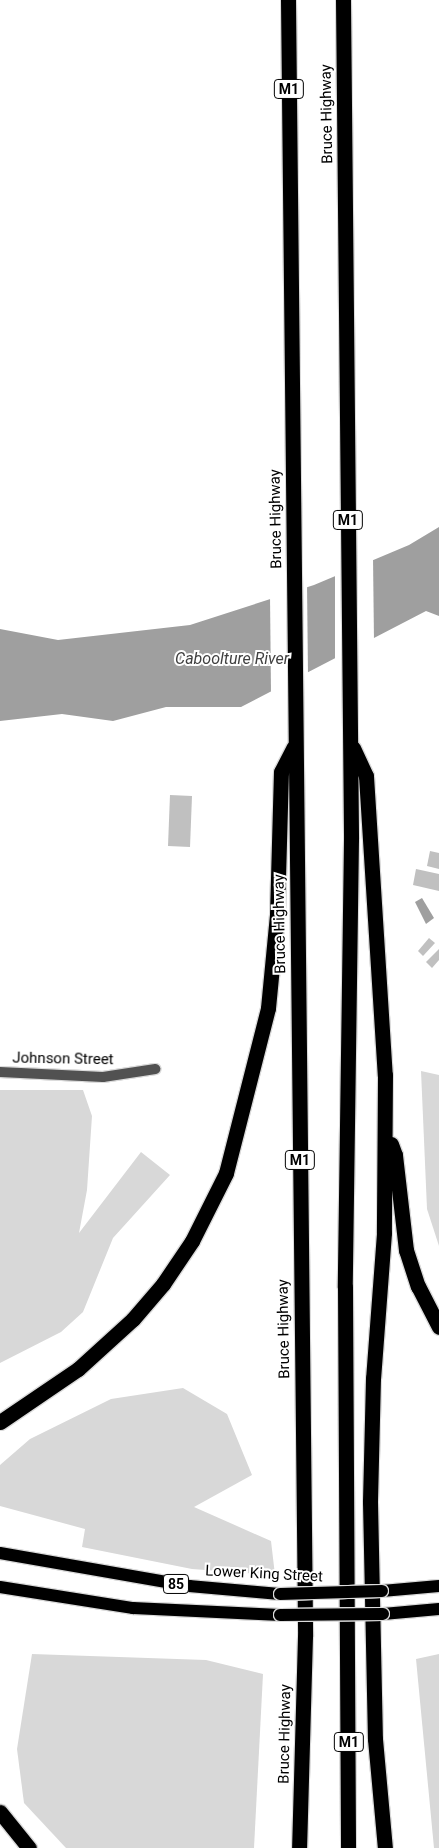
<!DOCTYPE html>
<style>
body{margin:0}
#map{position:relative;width:439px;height:1848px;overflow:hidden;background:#fff;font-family:Roboto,sans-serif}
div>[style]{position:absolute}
.green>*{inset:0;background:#d8d8d8}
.water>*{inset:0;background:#9f9f9f}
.pier>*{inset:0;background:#fff}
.building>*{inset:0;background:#c0c0c0}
.roads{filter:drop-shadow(1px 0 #dbdbdb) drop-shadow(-1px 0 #dbdbdb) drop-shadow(0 1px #dbdbdb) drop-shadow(0 -1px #dbdbdb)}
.street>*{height:10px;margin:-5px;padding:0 5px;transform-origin:5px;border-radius:5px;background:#515151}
.primary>*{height:12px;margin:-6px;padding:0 6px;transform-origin:6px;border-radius:6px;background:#000}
.highway>*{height:15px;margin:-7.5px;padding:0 7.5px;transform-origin:7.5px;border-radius:7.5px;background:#000}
.bridges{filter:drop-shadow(1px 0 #dbdbdb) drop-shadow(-1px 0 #dbdbdb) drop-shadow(0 1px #dbdbdb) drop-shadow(0 -1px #dbdbdb)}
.primary-bridge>*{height:12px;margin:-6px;padding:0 6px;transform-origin:6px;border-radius:6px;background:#000}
span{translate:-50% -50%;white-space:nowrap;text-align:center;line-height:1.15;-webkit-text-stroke:4px #fff;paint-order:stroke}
.shield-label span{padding:1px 4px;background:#fff;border:1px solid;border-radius:4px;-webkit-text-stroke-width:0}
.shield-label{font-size:14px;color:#000;font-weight:700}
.street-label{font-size:15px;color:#000}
.water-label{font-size:16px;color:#404040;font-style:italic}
</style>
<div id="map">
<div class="green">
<i style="clip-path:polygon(421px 1071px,439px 1075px,439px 1246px,427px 1209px)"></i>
<i style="clip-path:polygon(0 1090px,83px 1090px,92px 1116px,87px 1190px,79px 1233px,141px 1152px,170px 1175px,113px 1238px,83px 1312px,61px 1332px,0 1363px)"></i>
<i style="clip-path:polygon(183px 1388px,227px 1414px,252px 1475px,194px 1507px,271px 1541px,275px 1575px,192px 1569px,82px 1547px,85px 1529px,0 1506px,0 1465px,30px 1439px,111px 1399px)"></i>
<i style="clip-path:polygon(32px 1654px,206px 1660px,263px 1674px,254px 1848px,66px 1848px,24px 1803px,17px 1749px)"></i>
<i style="clip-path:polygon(439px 1654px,439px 1848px,434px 1848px,416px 1659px)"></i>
</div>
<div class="water">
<i style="clip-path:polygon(439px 527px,439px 616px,426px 611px,241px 707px,166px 707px,113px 721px,62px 714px,0 721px,0 629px,58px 640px,190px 625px,314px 585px,409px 545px)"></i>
<i style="clip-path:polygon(422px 898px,434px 918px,426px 924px,415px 902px)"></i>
</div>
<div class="pier">
<i style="clip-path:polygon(373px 558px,374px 641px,335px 661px,335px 573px)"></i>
<i style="clip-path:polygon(307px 584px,308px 675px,271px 694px,270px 596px)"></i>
</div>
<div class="building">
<i style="clip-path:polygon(170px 795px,192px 796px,190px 847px,168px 846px)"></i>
<i style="clip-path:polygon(430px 851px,439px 853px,439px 869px,427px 866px)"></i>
<i style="clip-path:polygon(416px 869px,439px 874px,439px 891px,413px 885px)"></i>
<i style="clip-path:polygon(429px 938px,435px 943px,423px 956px,418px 951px)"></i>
<i style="clip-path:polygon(439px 949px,439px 960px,432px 968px,426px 962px)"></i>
</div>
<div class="roads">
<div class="street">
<i style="left:0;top:1072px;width:103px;rotate:2.8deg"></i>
<i style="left:103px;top:1077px;width:53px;rotate:-8.7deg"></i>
</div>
<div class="primary">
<i style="left:0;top:1553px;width:192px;rotate:9.9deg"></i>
<i style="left:189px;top:1586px;width:91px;rotate:5deg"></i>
<i style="left:0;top:1587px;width:135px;rotate:9deg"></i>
<i style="left:133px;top:1608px;width:147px;rotate:2.7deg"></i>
<i style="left:382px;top:1591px;width:57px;rotate:-5deg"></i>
<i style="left:383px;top:1614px;width:56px;rotate:-5.1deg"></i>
</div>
<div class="highway">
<i style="left:288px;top:0;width:1636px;rotate:89.4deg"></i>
<i style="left:305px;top:1636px;width:212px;rotate:91.6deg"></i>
<i style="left:343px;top:0;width:839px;rotate:89.45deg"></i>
<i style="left:351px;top:839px;width:448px;rotate:90.8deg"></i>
<i style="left:345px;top:1287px;width:561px;rotate:89.69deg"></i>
<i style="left:353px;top:748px;width:31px;rotate:65deg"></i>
<i style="left:366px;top:776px;width:300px;rotate:86.4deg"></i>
<i style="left:385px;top:1075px;width:158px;rotate:90.4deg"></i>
<i style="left:384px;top:1233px;width:145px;rotate:94.3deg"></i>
<i style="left:373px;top:1378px;width:124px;rotate:91.4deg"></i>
<i style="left:370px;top:1502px;width:237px;rotate:88.8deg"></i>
<i style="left:375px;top:1739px;width:109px;rotate:84.8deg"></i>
<i style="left:391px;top:1144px;width:12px;rotate:70deg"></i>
<i style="left:395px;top:1155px;width:96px;rotate:83.4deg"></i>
<i style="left:406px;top:1250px;width:38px;rotate:72deg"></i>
<i style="left:418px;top:1286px;width:46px;rotate:62.9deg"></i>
<i style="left:0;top:1422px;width:94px;rotate:-34.2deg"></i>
<i style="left:78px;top:1369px;width:74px;rotate:-42.3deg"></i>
<i style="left:133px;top:1319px;width:46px;rotate:-49.4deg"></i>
<i style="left:163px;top:1284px;width:52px;rotate:-56deg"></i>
<i style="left:192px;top:1241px;width:76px;rotate:-63.4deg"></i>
<i style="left:226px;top:1173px;width:170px;rotate:-75.7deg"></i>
<i style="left:268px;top:1008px;width:94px;rotate:-84.5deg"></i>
<i style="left:277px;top:914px;width:142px;rotate:-88.4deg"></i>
<i style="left:281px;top:772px;width:28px;rotate:-63deg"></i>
<i style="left:0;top:1812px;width:46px;rotate:51.1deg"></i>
</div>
</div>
<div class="bridges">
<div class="primary-bridge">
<i style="left:280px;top:1594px;width:102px;rotate:-1.7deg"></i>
<i style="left:280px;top:1615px;width:103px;rotate:-0.6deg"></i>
</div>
</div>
<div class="shield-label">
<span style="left:289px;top:89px">M1</span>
<span style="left:348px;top:520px">M1</span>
<span style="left:300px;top:1160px">M1</span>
<span style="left:176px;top:1584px">85</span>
<span style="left:349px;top:1742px">M1</span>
</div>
<div class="street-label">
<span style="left:327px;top:114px;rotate:-91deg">Bruce Highway</span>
<span style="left:276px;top:519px;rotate:-91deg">Bruce Highway</span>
<span style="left:280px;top:924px;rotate:-91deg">Bruce Highway</span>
<span style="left:63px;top:1059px;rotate:1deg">Johnson Street</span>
<span style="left:284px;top:1329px;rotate:-91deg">Bruce Highway</span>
<span style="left:264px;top:1574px;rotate:3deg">Lower King Street</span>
<span style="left:285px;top:1734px;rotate:-89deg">Bruce Highway</span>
</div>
<div class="water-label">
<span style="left:232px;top:659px">Caboolture River</span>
</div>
</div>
